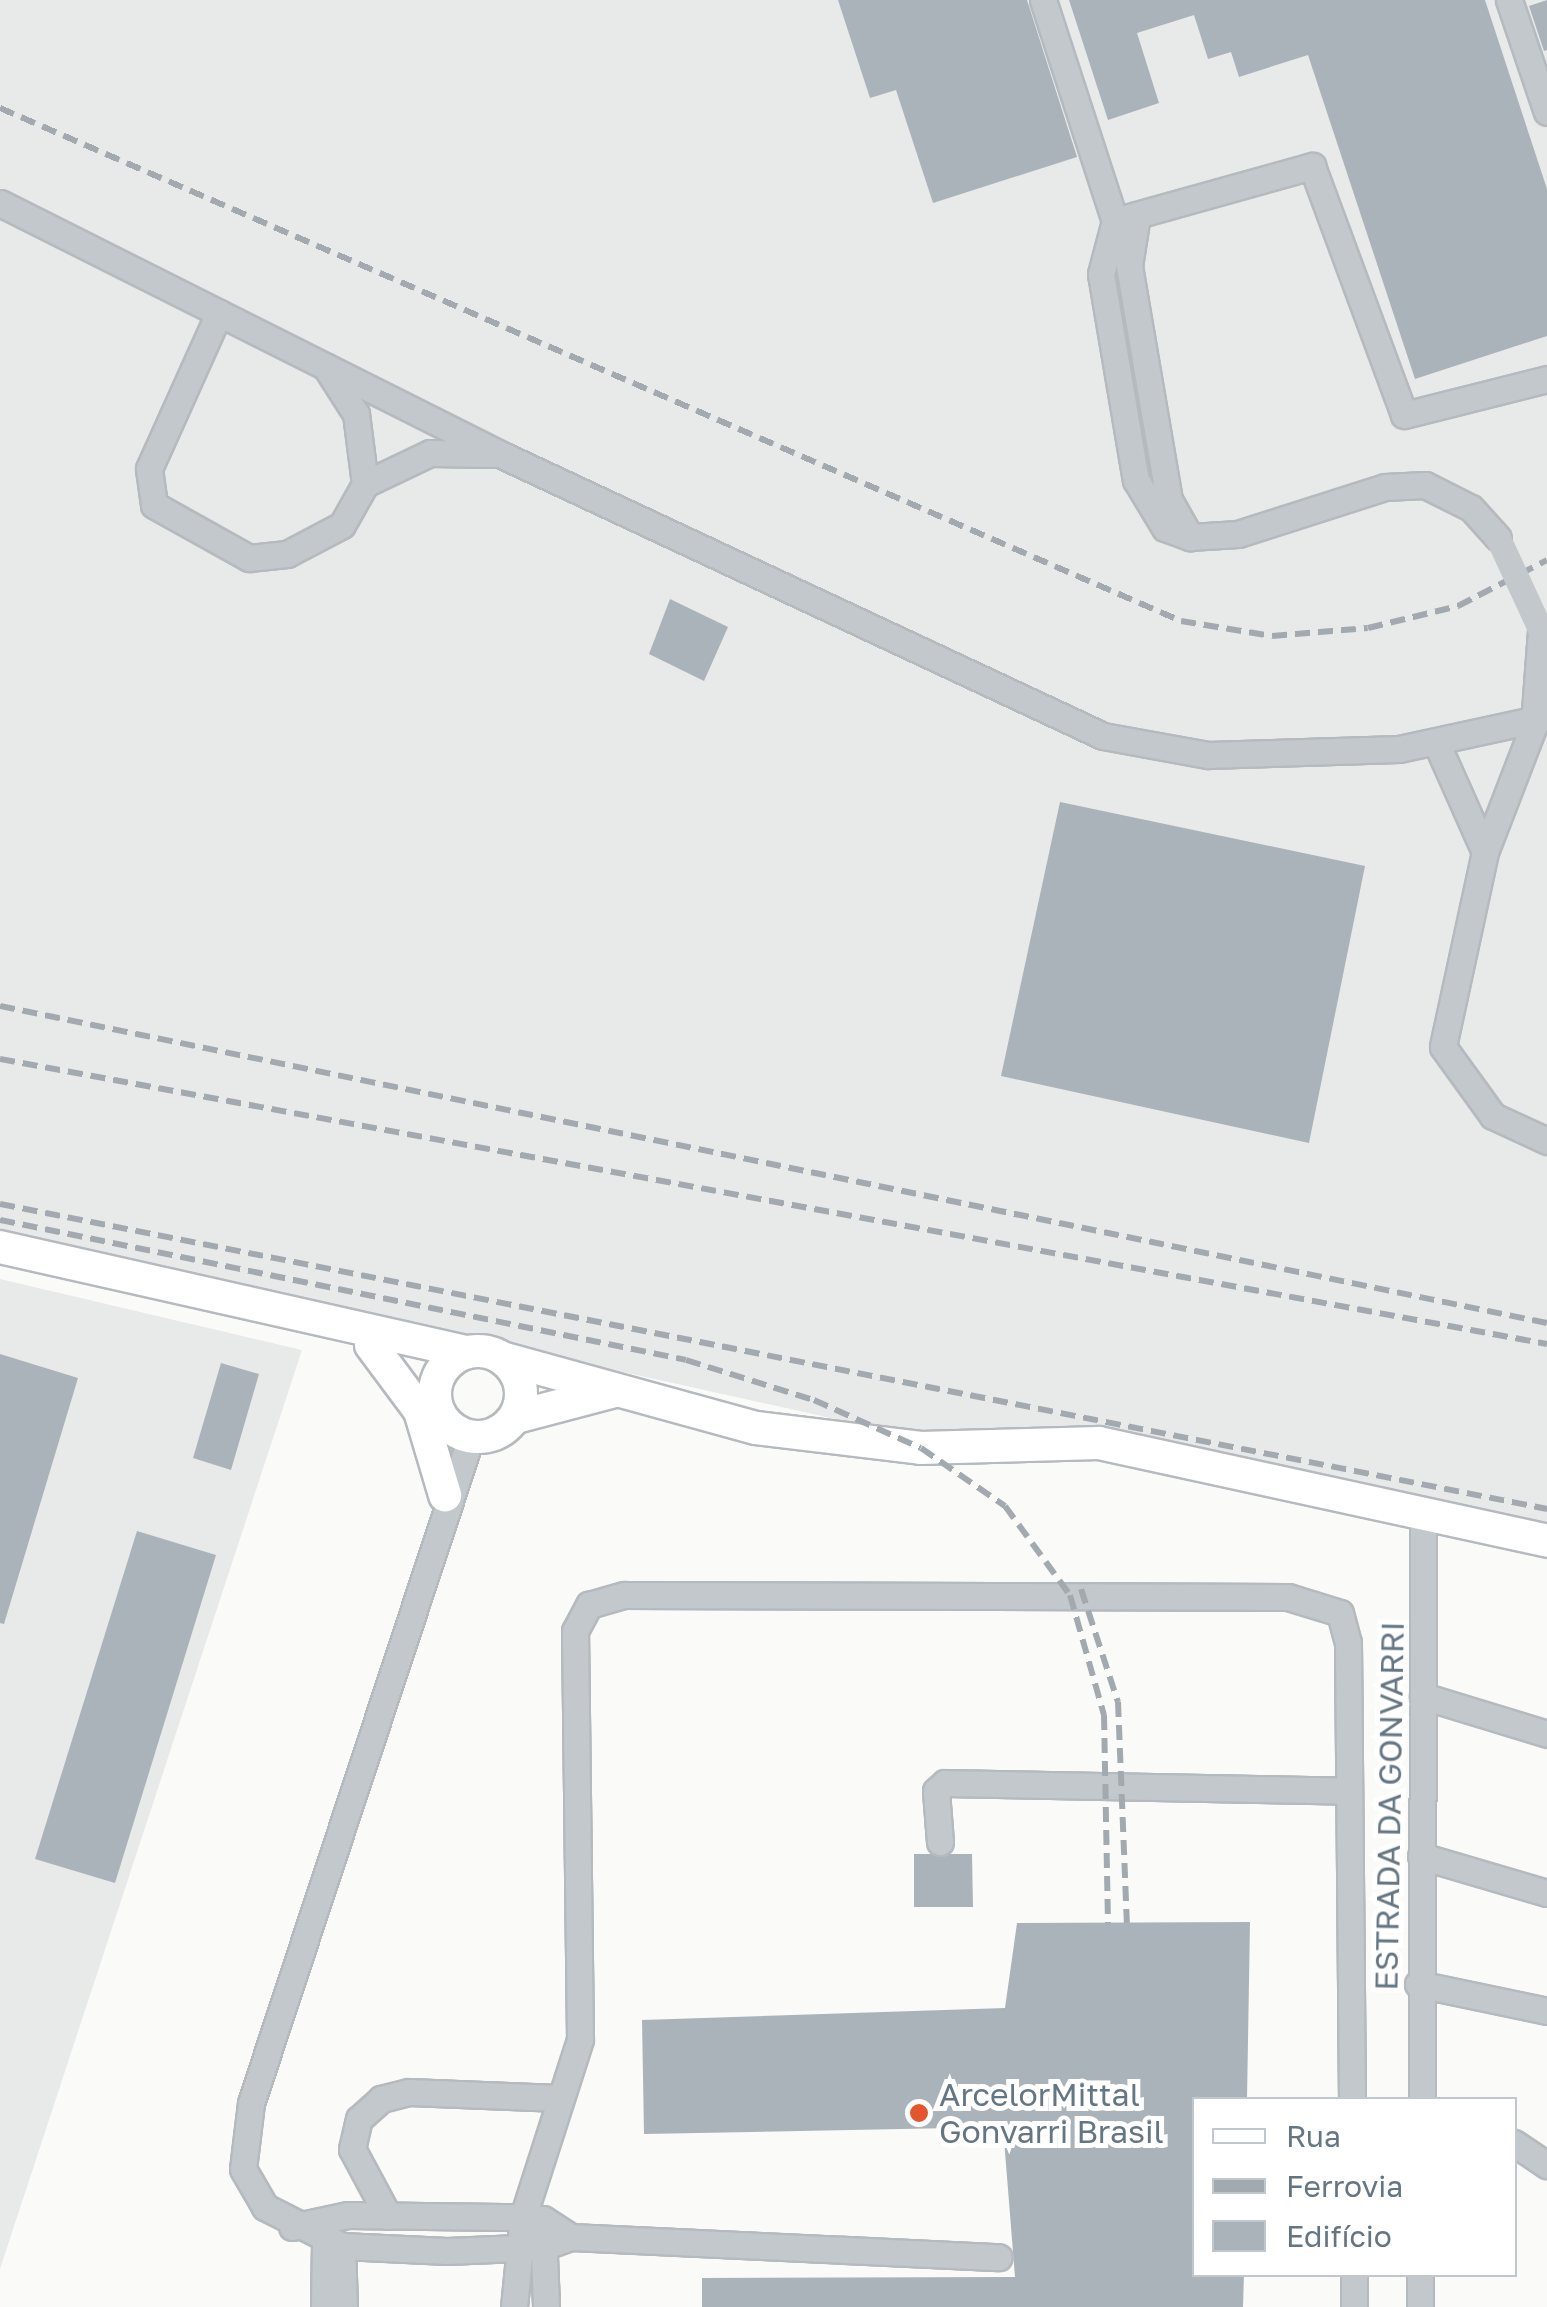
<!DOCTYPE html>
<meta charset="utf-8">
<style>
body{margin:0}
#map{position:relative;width:1547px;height:2307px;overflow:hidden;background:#fafaf8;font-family:"Golos Text",sans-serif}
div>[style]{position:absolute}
.built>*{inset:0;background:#e8e9e9}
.building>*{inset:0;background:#aab3b9}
.roads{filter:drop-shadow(2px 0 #b5babe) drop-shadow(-2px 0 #b5babe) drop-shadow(0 2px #b5babe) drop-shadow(0 -2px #b5babe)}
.minor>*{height:25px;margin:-12.5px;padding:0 12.5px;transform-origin:12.5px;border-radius:12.5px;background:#c3c8cc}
.major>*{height:32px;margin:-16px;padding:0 16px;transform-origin:16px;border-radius:16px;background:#fff}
.major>.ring{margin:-16px;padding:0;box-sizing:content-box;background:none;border:32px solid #fff;border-radius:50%}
.rail>*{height:6px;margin-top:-3px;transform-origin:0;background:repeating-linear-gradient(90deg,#a2aab0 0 15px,transparent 0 23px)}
.minor-bridge>*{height:25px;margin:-12.5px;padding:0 12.5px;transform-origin:12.5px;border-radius:12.5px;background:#c3c8cc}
.dots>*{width:28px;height:28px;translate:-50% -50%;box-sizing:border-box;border:5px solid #fff;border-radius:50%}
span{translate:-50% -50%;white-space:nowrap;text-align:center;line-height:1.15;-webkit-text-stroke:10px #fff;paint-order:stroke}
.street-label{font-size:32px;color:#657683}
.poi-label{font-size:32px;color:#657683}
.left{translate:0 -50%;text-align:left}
.legend{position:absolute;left:1192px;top:2097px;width:325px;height:180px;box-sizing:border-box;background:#fff;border:2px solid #c1c8cd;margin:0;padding:12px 18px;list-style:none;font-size:30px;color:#657683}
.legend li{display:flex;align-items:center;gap:20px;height:50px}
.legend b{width:50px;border:2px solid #c1c8cd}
</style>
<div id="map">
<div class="built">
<i style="clip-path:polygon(0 0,1547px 0,1547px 1533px,1115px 1435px,887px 1440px,840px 1420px,0 1234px)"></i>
<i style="clip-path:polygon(0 1279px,302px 1350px,0 2269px)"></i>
</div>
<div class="building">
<i style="clip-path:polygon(838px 0,1027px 0,1077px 157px,933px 203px,896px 90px,870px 98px)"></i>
<i style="clip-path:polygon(1069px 0,1485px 0,1547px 189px,1547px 336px,1415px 379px,1308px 55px,1239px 77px,1231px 52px,1208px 59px,1194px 15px,1137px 33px,1159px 103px,1108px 120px)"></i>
<i style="clip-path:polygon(1547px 0,1547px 50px,1544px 51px,1529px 6px)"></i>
<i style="clip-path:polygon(670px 599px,728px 627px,704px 681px,649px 654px)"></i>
<i style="clip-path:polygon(1060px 802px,1365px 866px,1309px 1143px,1001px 1076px)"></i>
<i style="clip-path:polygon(0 1354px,78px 1378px,4px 1624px,0 1623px)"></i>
<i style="clip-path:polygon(221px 1363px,259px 1374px,231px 1470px,193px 1458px)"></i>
<i style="clip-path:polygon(137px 1531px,216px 1555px,115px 1883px,35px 1859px)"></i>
<i style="clip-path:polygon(914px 1854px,972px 1854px,973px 1907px,914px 1907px)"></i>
<i style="clip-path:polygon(1250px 1922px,1247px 2100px,1194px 2100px,1194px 2274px,1244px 2274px,1243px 2307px,702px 2307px,702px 2278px,1015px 2277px,1003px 2127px,644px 2134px,642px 2020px,1005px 2008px,1017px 1923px)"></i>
</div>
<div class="roads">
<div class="minor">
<i style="left:1043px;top:0;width:232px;rotate:72deg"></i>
<i style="left:1115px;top:221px;width:55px;rotate:104.8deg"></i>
<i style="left:1101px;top:274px;width:209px;rotate:80.4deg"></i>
<i style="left:1136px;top:480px;width:56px;rotate:58.9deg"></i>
<i style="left:1165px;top:528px;width:27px;rotate:20deg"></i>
<i style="left:1190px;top:537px;width:48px;rotate:-3.6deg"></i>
<i style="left:1238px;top:534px;width:154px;rotate:-17.7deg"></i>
<i style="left:1385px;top:487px;width:40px;rotate:-2.9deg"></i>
<i style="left:1425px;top:485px;width:51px;rotate:26.6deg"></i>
<i style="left:1471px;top:508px;width:40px;rotate:48deg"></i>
<i style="left:1509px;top:0;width:118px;rotate:71.3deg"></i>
<i style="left:0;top:203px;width:562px;rotate:26.66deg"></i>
<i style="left:502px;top:455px;width:663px;rotate:25.06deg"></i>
<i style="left:1103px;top:736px;width:107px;rotate:10.3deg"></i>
<i style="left:1208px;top:755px;width:191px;rotate:-1.8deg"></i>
<i style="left:1399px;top:749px;width:151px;rotate:-12.2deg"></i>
<i style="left:1137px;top:215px;width:52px;rotate:98.9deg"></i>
<i style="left:1129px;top:266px;width:237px;rotate:80.3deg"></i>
<i style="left:1169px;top:500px;width:43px;rotate:60.4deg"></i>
<i style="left:1115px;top:221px;width:205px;rotate:-15.6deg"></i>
<i style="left:1312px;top:166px;width:265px;rotate:69.7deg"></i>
<i style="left:1404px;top:415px;width:147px;rotate:-14.1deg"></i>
<i style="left:219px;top:313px;width:171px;rotate:114.2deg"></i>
<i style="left:149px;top:469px;width:36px;rotate:82deg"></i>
<i style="left:154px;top:505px;width:109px;rotate:29.2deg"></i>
<i style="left:249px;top:558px;width:38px;rotate:-6deg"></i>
<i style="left:287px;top:554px;width:62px;rotate:-27.8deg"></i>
<i style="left:342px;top:525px;width:47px;rotate:-60.7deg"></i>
<i style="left:365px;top:484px;width:71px;rotate:-97.3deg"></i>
<i style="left:356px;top:414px;width:56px;rotate:-122.6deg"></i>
<i style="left:365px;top:484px;width:72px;rotate:-25.5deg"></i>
<i style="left:430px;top:453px;width:63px;rotate:0.9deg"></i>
<i style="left:1541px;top:631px;width:94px;rotate:94.3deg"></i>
<i style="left:1534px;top:725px;width:136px;rotate:111.1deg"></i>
<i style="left:1485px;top:852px;width:199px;rotate:102.2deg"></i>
<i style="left:1443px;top:1047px;width:85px;rotate:54.1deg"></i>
<i style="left:1493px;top:1116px;width:60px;rotate:24.8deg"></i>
<i style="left:1436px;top:742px;width:120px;rotate:66deg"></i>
<i style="left:471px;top:1437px;width:701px;rotate:108.28deg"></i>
<i style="left:251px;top:2103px;width:66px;rotate:96.9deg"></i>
<i style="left:243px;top:2169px;width:44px;rotate:59.9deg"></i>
<i style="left:265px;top:2207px;width:86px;rotate:26.9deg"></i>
<i style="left:342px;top:2246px;width:105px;rotate:2.7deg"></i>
<i style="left:447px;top:2251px;width:96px;rotate:-2.4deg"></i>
<i style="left:543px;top:2247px;width:30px;rotate:-20deg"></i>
<i style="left:571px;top:2237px;width:428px;rotate:2.7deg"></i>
<i style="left:1423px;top:1696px;width:130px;rotate:17deg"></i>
<i style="left:940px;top:1842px;width:51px;rotate:-94.5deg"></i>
<i style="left:936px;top:1791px;width:12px;rotate:-42deg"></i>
<i style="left:945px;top:1783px;width:404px;rotate:1.1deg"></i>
<i style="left:1421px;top:1856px;width:131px;rotate:16.4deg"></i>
<i style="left:1418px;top:1984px;width:132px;rotate:11.8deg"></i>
<i style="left:1422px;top:2100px;width:587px;rotate:-89.9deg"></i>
<i style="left:1514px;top:2143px;width:40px;rotate:34deg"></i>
<i style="left:388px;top:2216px;width:76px;rotate:-118.2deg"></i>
<i style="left:352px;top:2149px;width:31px;rotate:-77deg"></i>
<i style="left:359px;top:2119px;width:30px;rotate:-42deg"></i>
<i style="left:381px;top:2099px;width:29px;rotate:-14deg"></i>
<i style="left:409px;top:2092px;width:150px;rotate:2.3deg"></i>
<i style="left:292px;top:2227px;width:57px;rotate:-12.1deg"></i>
<i style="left:348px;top:2215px;width:175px;rotate:0.7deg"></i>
<i style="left:523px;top:2217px;width:20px;rotate:6deg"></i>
<i style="left:543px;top:2219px;width:33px;rotate:33deg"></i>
<i style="left:543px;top:2231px;width:76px;rotate:87.7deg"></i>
<i style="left:342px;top:2246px;width:61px;rotate:88.1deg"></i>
<i style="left:1354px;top:2274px;width:33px;rotate:90deg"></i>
<i style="left:324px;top:2307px;width:67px;rotate:-89.1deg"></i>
<i style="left:514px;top:2307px;width:90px;rotate:-84.3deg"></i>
<i style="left:523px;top:2217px;width:187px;rotate:-72.2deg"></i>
<i style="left:580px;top:2039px;width:408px;rotate:-90.7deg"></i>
<i style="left:575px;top:1631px;width:30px;rotate:-62deg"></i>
<i style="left:589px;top:1605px;width:37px;rotate:-16deg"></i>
<i style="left:625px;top:1595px;width:663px;rotate:0.17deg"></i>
<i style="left:1288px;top:1597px;width:54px;rotate:17.1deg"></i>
<i style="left:1340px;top:1613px;width:31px;rotate:75deg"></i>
<i style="left:1348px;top:1643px;width:457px;rotate:89.5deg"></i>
<i style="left:1420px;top:2307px;width:33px;rotate:-90deg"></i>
</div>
<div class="major">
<i style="left:0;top:1247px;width:478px;rotate:12.7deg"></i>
<i style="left:371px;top:1345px;width:82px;rotate:53.4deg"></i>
<i style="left:420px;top:1411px;width:88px;rotate:73.4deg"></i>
<i class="ring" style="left:435px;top:1351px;width:54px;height:54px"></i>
<i style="left:505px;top:1359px;width:260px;rotate:15.4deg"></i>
<i style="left:756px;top:1428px;width:166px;rotate:6.9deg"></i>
<i style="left:921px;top:1448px;width:178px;rotate:-1.6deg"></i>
<i style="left:1099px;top:1443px;width:459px;rotate:12.3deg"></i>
<i style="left:516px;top:1417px;width:98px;rotate:-14.7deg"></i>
</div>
</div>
<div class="rail">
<i style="left:0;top:108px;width:1288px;rotate:23.48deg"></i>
<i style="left:1181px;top:621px;width:92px;rotate:9.4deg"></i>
<i style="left:1272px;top:636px;width:96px;rotate:-4.8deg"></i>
<i style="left:1368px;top:628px;width:93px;rotate:-13.7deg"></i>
<i style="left:1458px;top:606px;width:100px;rotate:-27.3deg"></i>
<i style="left:0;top:1006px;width:1579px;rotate:11.58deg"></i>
<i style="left:0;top:1059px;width:1573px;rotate:10.44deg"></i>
<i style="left:0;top:1204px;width:1577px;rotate:11.15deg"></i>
<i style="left:0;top:1220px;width:700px;rotate:11.53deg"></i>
<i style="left:686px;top:1360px;width:134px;rotate:17.4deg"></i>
<i style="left:814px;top:1400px;width:117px;rotate:24.2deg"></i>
<i style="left:921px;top:1448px;width:102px;rotate:34.6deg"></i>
<i style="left:1005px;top:1506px;width:110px;rotate:53.9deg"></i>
<i style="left:1070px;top:1595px;width:125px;rotate:74.2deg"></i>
<i style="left:1104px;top:1715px;width:208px;rotate:88.9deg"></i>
<i style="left:1081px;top:1589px;width:119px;rotate:71.9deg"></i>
<i style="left:1118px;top:1702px;width:221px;rotate:87.7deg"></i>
</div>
<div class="minor-bridge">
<i style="left:1498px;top:538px;width:102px;rotate:65.2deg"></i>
</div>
<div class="dots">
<i style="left:919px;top:2113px;background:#e4572e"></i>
</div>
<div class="street-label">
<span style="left:1389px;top:1806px;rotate:-89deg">ESTRADA DA GONVARRI</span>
</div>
<div class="poi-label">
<span class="left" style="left:939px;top:2113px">ArcelorMittal<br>Gonvarri Brasil</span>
</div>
<ul class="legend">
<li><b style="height:12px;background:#fff"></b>Rua</li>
<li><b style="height:12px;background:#a2aab0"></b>Ferrovia</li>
<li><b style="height:28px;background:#aab3b9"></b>Edifício</li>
</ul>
</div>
